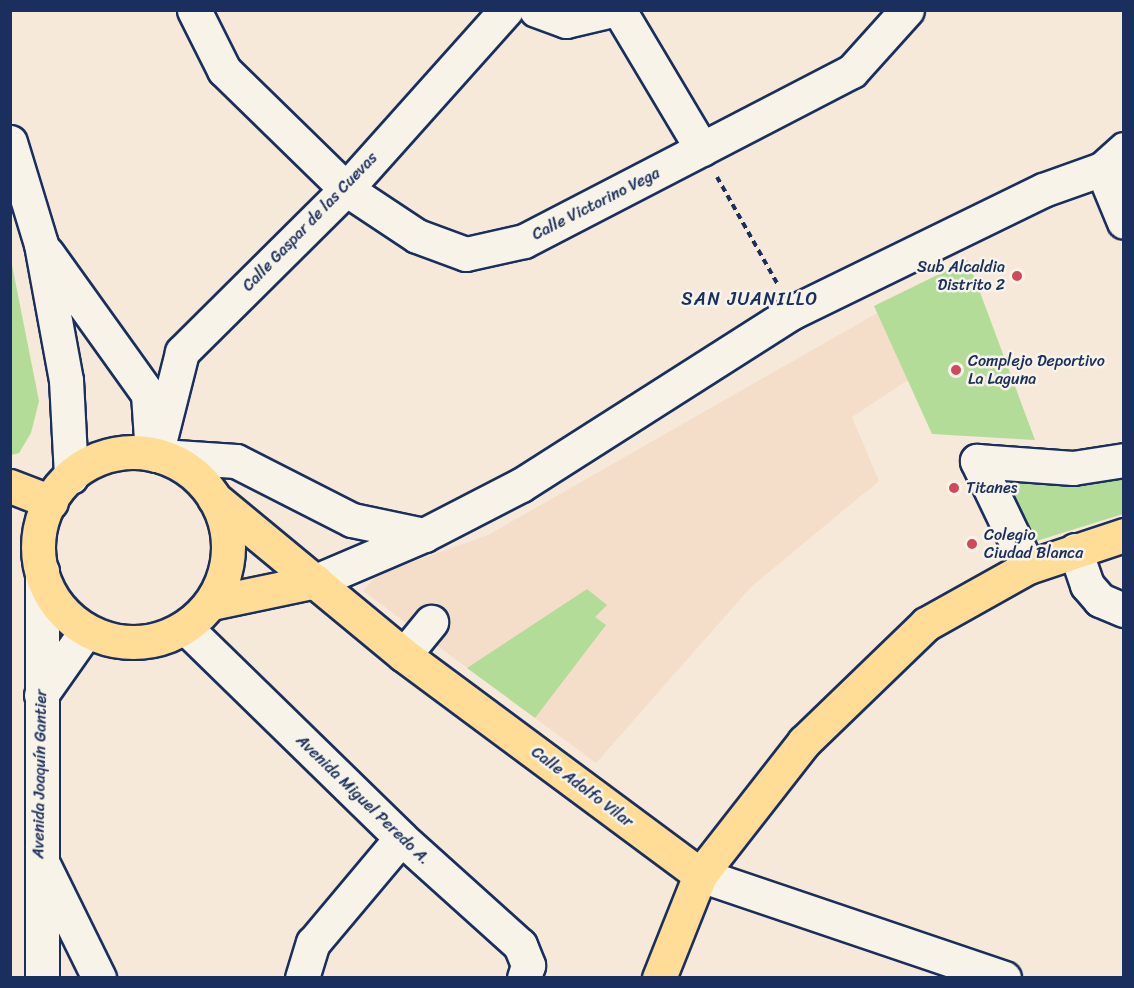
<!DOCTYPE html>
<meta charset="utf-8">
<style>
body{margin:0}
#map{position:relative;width:1134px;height:988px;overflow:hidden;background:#f6e9da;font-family:Sriracha,sans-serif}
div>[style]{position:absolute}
.built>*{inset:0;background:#f5dec9}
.green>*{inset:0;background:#b3dc98}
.path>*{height:4px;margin-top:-2px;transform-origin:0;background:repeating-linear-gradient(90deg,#1b2f5e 0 6px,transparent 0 10.5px)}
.roads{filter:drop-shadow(2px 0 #1b2f5e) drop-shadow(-2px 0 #1b2f5e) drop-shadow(0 2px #1b2f5e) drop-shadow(0 -2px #1b2f5e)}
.minor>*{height:33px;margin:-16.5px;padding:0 16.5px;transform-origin:16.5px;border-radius:16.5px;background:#f7f3e8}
.major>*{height:33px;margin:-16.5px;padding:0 16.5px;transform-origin:16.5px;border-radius:16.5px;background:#ffdd96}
.major>.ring{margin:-16.5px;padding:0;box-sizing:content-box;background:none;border:33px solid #ffdd96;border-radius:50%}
.dots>*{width:16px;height:16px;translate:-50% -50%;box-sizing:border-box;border:3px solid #f7f3e8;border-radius:50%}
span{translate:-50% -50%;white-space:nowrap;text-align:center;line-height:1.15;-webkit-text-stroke:5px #f7f3e8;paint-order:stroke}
.street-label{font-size:16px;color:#1b2f5e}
.poi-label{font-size:16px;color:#1b2f5e}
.right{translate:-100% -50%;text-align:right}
.left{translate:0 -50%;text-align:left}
.neighbourhood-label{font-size:18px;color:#1b2f5e;letter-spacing:1.5px}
.frame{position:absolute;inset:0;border:12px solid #1b2f5e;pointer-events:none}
</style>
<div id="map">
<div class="built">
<i style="clip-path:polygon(879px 312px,911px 378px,852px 417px,879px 481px,751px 587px,596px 763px,363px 591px,378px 574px,488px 535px)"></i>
</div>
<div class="green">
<i style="clip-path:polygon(10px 255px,39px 401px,31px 433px,19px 453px,11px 455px)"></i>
<i style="clip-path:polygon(968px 260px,1035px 440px,932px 434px,874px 306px)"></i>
<i style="clip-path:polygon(1014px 478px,1123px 480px,1123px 514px,1027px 544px,1004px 485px)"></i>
<i style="clip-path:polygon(587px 589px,607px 605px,595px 617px,606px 625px,535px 718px,467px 668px)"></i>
</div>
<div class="path">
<i style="left:717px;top:177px;width:124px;rotate:60.5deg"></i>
</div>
<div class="roads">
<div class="minor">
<i style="left:194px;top:10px;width:67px;rotate:63.4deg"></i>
<i style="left:224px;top:70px;width:170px;rotate:44.3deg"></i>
<i style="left:346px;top:189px;width:85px;rotate:33.5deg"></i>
<i style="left:417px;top:236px;width:52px;rotate:20.2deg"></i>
<i style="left:466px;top:254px;width:59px;rotate:-12.6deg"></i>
<i style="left:524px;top:241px;width:369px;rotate:-27.4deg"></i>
<i style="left:852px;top:71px;width:82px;rotate:-48deg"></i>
<i style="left:536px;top:10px;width:32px;rotate:20deg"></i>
<i style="left:566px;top:21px;width:47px;rotate:-13.4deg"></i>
<i style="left:619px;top:10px;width:162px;rotate:59.2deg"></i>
<i style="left:10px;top:142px;width:107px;rotate:73.1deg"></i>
<i style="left:41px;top:244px;width:138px;rotate:79.6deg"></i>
<i style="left:66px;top:380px;width:97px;rotate:87deg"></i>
<i style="left:1102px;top:169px;width:57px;rotate:67.5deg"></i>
<i style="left:47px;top:253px;width:173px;rotate:54.4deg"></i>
<i style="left:148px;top:394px;width:45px;rotate:86.2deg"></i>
<i style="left:156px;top:455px;width:106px;rotate:-75.8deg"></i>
<i style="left:182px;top:352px;width:231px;rotate:-44.8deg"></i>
<i style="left:346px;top:189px;width:240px;rotate:-48.2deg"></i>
<i style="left:161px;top:456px;width:75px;rotate:3.8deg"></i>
<i style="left:236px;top:461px;width:130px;rotate:27deg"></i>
<i style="left:352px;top:520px;width:74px;rotate:11.8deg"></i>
<i style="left:1075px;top:550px;width:37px;rotate:71deg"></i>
<i style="left:1087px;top:585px;width:20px;rotate:49deg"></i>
<i style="left:1100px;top:600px;width:26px;rotate:23deg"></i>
<i style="left:1028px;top:567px;width:118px;rotate:-115.7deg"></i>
<i style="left:977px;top:461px;width:96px;rotate:4.2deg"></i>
<i style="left:1073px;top:468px;width:52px;rotate:-8.9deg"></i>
<i style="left:42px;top:571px;width:407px;rotate:90deg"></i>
<i style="left:316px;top:581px;width:117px;rotate:-23.1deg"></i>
<i style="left:424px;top:535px;width:109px;rotate:-27.3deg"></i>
<i style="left:521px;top:485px;width:322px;rotate:-32.5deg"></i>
<i style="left:793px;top:312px;width:278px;rotate:-26deg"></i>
<i style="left:1043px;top:190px;width:63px;rotate:-19.6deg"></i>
<i style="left:1102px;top:169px;width:30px;rotate:-42deg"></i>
<i style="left:185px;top:627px;width:302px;rotate:44.3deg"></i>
<i style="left:401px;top:838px;width:160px;rotate:42deg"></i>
<i style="left:520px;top:945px;width:22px;rotate:68deg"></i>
<i style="left:528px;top:965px;width:14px;rotate:107deg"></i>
<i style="left:404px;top:655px;width:43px;rotate:-50.7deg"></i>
<i style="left:41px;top:695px;width:78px;rotate:-54.9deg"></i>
<i style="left:43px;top:864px;width:127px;rotate:63.8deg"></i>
<i style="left:700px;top:875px;width:321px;rotate:18.7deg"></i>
<i style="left:302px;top:978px;width:37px;rotate:-73deg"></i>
<i style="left:313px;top:943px;width:137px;rotate:-50deg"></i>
</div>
<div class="major">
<i class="ring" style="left:38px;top:452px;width:157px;height:157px"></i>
<i style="left:10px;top:486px;width:44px;rotate:21.3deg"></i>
<i style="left:214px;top:498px;width:246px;rotate:39.6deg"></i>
<i style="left:404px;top:655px;width:369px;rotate:36.6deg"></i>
<i style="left:211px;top:603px;width:107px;rotate:-11.8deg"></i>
<i style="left:659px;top:978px;width:111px;rotate:-68.3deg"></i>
<i style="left:700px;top:875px;width:169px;rotate:-52deg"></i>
<i style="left:804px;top:742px;width:170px;rotate:-44deg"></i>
<i style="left:926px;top:624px;width:117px;rotate:-29.2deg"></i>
<i style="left:1028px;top:567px;width:101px;rotate:-18.4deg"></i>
</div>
</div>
<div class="dots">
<i style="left:1017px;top:276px;background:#d1495b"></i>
<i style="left:956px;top:370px;background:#d1495b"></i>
<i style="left:954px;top:488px;background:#d1495b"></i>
<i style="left:972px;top:544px;background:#d1495b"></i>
</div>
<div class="street-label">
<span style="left:596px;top:204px;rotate:-27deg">Calle Victorino Vega</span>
<span style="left:310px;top:222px;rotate:-46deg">Calle Gaspar de las Cuevas</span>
<span style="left:40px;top:774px;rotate:-89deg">Avenida Joaquín Gantier</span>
<span style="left:582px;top:787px;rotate:37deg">Calle Adolfo Vilar</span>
<span style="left:363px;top:800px;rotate:44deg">Avenida Miguel Peredo A.</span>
</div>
<div class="poi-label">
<span class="right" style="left:1005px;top:276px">Sub Alcaldia<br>Distrito 2</span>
<span class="left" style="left:968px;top:370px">Complejo Deportivo<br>La Laguna</span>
<span class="left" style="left:966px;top:488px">Titanes</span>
<span class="left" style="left:984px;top:544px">Colegio<br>Ciudad Blanca</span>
</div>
<div class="neighbourhood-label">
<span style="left:750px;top:299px">SAN JUANILLO</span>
</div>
<div class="frame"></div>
</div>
